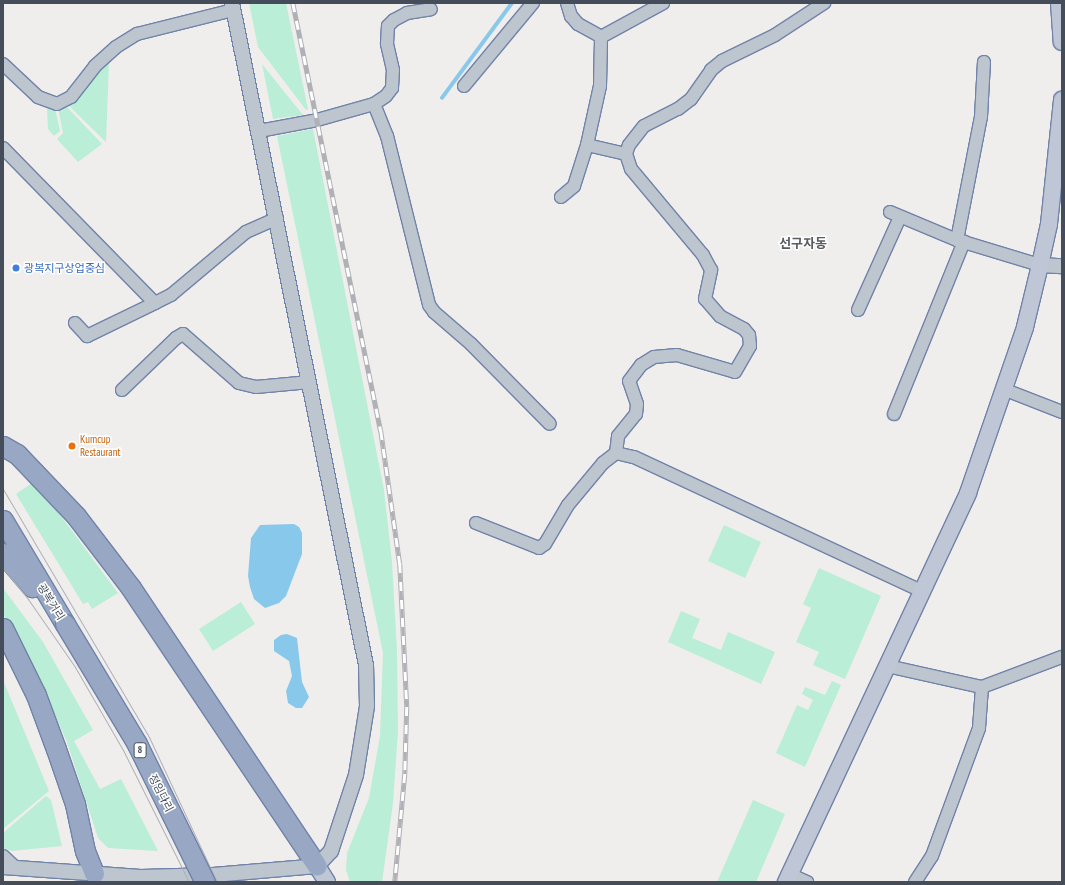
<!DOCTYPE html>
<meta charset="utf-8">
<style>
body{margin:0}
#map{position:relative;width:1065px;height:885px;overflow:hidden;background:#f0eded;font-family:"PT Sans Narrow","Noto Sans KR",sans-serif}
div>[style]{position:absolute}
.green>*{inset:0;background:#baeed6}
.water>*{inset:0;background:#88c8eb}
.stream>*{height:3.5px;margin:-1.75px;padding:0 1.75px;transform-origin:1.75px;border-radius:1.75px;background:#88c8eb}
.roads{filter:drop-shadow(1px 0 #7083a8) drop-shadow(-1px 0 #7083a8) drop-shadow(0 1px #7083a8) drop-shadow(0 -1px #7083a8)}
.minor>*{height:12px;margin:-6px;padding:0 6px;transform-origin:6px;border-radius:6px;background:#bdc5cf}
.tertiary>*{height:14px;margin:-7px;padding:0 7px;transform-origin:7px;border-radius:7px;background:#bdc5cf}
.secondary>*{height:16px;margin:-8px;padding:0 8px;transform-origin:8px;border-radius:8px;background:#bfc7d6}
.trunk>*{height:19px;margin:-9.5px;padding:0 9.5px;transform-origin:9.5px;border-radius:9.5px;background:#98a8c4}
.tram>*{height:1px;margin:-0.5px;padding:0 0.5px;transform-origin:0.5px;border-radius:0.5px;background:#afb1b7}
.rail>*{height:4.5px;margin-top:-2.25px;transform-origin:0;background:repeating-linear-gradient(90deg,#fff 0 9px,#afb1b7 0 18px);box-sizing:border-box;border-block:1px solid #afb1b7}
.bridges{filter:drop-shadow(1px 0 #7083a8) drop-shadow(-1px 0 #7083a8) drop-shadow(0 1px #7083a8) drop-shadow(0 -1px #7083a8)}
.trunk-bridge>*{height:19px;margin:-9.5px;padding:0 9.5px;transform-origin:9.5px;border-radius:9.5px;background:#98a8c4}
.dots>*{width:11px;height:11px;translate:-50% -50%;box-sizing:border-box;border:2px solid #fff;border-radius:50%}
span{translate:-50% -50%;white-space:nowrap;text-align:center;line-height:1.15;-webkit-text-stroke:3px #fff;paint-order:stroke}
.shield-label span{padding:1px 3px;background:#fff;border:1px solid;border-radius:3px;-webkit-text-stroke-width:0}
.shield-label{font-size:10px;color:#454d5a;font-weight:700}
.shop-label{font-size:11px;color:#366cbe}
.left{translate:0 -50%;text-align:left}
.food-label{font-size:11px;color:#c56008}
.street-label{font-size:11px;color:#454d5a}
.quarter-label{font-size:13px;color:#5a5c62;font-weight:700}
.frame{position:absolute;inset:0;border:4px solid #454d5a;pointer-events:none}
</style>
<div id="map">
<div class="green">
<i style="clip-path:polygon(249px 3px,286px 3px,308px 109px,306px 110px,258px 47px)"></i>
<i style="clip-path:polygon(109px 62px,106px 142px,68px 105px)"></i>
<i style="clip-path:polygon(262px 64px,303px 115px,273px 119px)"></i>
<i style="clip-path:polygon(47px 106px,55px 108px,60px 131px,54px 136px,48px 129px)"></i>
<i style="clip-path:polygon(67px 107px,102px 144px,78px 162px,57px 139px,63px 133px,58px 108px)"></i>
<i style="clip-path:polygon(313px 129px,384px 490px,392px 562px,397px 651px,398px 731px,393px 803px,382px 882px,350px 882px,346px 870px,347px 853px,369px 798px,380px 736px,383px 653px,277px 136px)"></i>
<i style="clip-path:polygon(35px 481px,118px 593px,92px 609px,88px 602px,83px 604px,16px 494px)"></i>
<i style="clip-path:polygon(724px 525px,761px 542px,745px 578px,708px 561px)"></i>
<i style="clip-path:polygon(819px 568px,881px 596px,845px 679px,813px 665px,819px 652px,796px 642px,811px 608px,803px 604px)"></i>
<i style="clip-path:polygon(3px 588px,43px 642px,93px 730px,74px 741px,100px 789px,121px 779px,158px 851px,108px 848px,98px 838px,67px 742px,28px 655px,3px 614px)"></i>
<i style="clip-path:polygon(241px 602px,255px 624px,213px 651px,199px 629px)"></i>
<i style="clip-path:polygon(681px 611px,700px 619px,692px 638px,721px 650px,728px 632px,775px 652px,761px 684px,668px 642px)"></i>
<i style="clip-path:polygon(3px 680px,49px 791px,3px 829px)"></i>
<i style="clip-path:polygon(832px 681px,841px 685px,805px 767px,776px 753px,797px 705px,808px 710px,813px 700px,802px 694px,805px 687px,825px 695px)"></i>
<i style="clip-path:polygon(46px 796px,51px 800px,62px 846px,12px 851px,3px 848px,3px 833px)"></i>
<i style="clip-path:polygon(753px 800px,785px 814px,756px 882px,717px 882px)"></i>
</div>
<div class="water">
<i style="clip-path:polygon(294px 524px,299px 527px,302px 533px,302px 554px,286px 596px,279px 603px,265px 608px,254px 599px,250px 587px,248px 576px,251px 538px,260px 525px)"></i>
<i style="clip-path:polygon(287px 634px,297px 638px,302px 682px,309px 697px,302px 708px,296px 708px,288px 703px,286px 691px,292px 676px,289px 661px,274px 651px,274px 640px,281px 635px)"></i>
</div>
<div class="stream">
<i style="left:442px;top:98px;width:118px;rotate:-53.6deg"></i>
</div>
<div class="roads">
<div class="minor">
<i style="left:567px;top:3px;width:14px;rotate:73deg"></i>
<i style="left:571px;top:16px;width:11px;rotate:49deg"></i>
<i style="left:578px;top:24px;width:26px;rotate:29deg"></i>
<i style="left:3px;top:64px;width:48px;rotate:43.3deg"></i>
<i style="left:38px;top:97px;width:20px;rotate:20deg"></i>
<i style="left:57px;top:104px;width:16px;rotate:-27deg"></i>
<i style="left:71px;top:97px;width:39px;rotate:-52deg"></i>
<i style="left:95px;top:66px;width:28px;rotate:-42deg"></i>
<i style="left:116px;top:47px;width:25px;rotate:-32deg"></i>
<i style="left:137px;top:34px;width:99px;rotate:-14deg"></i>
<i style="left:464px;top:86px;width:108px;rotate:-50.3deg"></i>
<i style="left:374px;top:104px;width:35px;rotate:68deg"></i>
<i style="left:387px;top:136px;width:174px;rotate:76deg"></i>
<i style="left:429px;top:305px;width:9px;rotate:54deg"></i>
<i style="left:434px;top:312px;width:49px;rotate:40.9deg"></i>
<i style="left:471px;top:344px;width:112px;rotate:45.4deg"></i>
<i style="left:259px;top:131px;width:59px;rotate:-10.7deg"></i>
<i style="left:317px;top:120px;width:59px;rotate:-15.7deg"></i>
<i style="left:374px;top:104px;width:14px;rotate:-34deg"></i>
<i style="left:386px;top:96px;width:10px;rotate:-53deg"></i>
<i style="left:392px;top:88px;width:18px;rotate:-87deg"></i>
<i style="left:393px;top:70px;width:27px;rotate:-103deg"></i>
<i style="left:387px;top:44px;width:18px;rotate:-87deg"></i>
<i style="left:388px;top:26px;width:8px;rotate:-45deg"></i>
<i style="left:394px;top:20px;width:15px;rotate:-28deg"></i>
<i style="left:407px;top:13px;width:24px;rotate:-9deg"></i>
<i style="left:3px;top:148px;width:217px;rotate:45.6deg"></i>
<i style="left:155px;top:303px;width:18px;rotate:-27deg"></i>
<i style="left:171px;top:295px;width:98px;rotate:-40deg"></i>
<i style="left:246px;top:232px;width:34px;rotate:-24deg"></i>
<i style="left:626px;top:154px;width:40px;rotate:-167deg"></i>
<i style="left:587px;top:145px;width:60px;rotate:-77.6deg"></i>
<i style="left:600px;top:86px;width:49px;rotate:-88.8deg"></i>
<i style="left:601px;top:37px;width:71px;rotate:-28.7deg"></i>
<i style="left:561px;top:197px;width:17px;rotate:-40deg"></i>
<i style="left:574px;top:186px;width:43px;rotate:-72.4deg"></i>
<i style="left:890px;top:212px;width:73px;rotate:22.7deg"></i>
<i style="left:957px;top:240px;width:87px;rotate:16.8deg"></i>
<i style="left:957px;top:240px;width:125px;rotate:-79deg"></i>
<i style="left:981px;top:117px;width:55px;rotate:-86.9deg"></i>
<i style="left:858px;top:310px;width:102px;rotate:-65.7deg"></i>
<i style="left:75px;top:323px;width:18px;rotate:47deg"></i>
<i style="left:87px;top:336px;width:76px;rotate:-25.9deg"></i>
<i style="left:1003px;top:389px;width:63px;rotate:21.3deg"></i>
<i style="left:122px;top:390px;width:75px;rotate:-43.9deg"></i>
<i style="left:176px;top:338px;width:8px;rotate:-30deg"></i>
<i style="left:183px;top:334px;width:74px;rotate:41.2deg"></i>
<i style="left:239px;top:383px;width:17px;rotate:13deg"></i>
<i style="left:256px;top:387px;width:54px;rotate:-5.3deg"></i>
<i style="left:894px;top:414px;width:186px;rotate:-67.9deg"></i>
<i style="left:616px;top:453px;width:17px;rotate:-83deg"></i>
<i style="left:618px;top:436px;width:28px;rotate:-51deg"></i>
<i style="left:636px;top:414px;width:10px;rotate:-84deg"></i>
<i style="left:637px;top:404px;width:24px;rotate:-109deg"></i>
<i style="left:629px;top:381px;width:20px;rotate:-53deg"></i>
<i style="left:641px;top:365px;width:15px;rotate:-32deg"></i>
<i style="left:654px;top:357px;width:23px;rotate:-5deg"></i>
<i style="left:677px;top:355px;width:60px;rotate:16.3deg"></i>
<i style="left:735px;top:372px;width:30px;rotate:-60deg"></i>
<i style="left:750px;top:346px;width:11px;rotate:-95deg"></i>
<i style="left:749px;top:335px;width:8px;rotate:-130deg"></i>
<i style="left:744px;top:329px;width:27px;rotate:-152deg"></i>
<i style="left:720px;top:316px;width:23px;rotate:-131deg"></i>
<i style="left:705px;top:299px;width:30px;rotate:-78deg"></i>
<i style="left:711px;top:270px;width:17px;rotate:-118deg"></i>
<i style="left:703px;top:255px;width:112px;rotate:-129.9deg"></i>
<i style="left:631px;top:169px;width:16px;rotate:-108deg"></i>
<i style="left:626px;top:154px;width:9px;rotate:-72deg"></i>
<i style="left:629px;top:145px;width:24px;rotate:-52deg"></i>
<i style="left:644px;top:126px;width:38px;rotate:-27deg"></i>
<i style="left:678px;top:109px;width:16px;rotate:-38deg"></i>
<i style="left:691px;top:99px;width:35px;rotate:-55deg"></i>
<i style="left:711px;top:70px;width:14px;rotate:-39deg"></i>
<i style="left:722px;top:61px;width:59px;rotate:-26.1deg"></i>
<i style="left:775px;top:35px;width:59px;rotate:-33.1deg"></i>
<i style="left:616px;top:453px;width:18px;rotate:13deg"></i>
<i style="left:634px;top:457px;width:318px;rotate:25deg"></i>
<i style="left:476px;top:523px;width:68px;rotate:21.6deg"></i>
<i style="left:539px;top:548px;width:7px;rotate:-34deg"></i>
<i style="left:545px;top:544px;width:45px;rotate:-59.5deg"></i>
<i style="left:568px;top:505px;width:55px;rotate:-50.2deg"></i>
<i style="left:603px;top:463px;width:16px;rotate:-38deg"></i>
<i style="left:887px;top:666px;width:97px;rotate:12.5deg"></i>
<i style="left:3px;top:856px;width:16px;rotate:43deg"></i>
<i style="left:789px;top:874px;width:20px;rotate:24deg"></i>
<i style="left:915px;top:882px;width:31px;rotate:-57deg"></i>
<i style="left:932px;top:856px;width:136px;rotate:-69.8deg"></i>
<i style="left:979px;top:728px;width:41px;rotate:-85.8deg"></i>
<i style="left:982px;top:687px;width:85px;rotate:-20.6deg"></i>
</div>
<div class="tertiary">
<i style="left:1040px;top:265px;width:22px;rotate:3deg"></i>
<i style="left:3px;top:867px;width:138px;rotate:4.1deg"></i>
<i style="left:141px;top:877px;width:72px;rotate:-1.6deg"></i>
<i style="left:213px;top:875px;width:104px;rotate:-4.9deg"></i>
<i style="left:317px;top:866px;width:21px;rotate:-47deg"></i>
<i style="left:331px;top:851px;width:80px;rotate:-71.8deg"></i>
<i style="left:356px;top:775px;width:70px;rotate:-80.9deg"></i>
<i style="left:367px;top:706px;width:41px;rotate:-91.4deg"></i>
<i style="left:366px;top:665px;width:675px;rotate:-101.44deg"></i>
</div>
<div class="secondary">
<i style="left:1059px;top:3px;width:39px;rotate:86deg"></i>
<i style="left:317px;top:866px;width:19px;rotate:58deg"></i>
<i style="left:786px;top:882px;width:429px;rotate:-64.9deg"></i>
<i style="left:968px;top:493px;width:176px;rotate:-71deg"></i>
<i style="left:1025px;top:327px;width:64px;rotate:-76.4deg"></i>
<i style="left:1040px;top:265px;width:42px;rotate:-77.6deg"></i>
<i style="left:1049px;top:224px;width:125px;rotate:-84deg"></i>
</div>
<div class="trunk">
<i style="left:3px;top:446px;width:16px;rotate:30deg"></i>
<i style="left:17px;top:454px;width:86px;rotate:46.4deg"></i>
<i style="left:76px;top:516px;width:91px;rotate:52.6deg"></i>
<i style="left:131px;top:588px;width:334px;rotate:56.2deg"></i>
<i style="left:3px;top:520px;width:121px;rotate:59.2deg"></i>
<i style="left:3px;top:553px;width:45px;rotate:49.5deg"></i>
<i style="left:3px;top:628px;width:75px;rotate:63.8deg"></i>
<i style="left:36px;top:695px;width:58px;rotate:69.7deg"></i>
<i style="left:56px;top:749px;width:58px;rotate:70.9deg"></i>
<i style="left:75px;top:804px;width:48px;rotate:78deg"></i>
<i style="left:85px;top:851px;width:24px;rotate:68deg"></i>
</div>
</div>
<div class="tram">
<i style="left:3px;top:489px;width:288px;rotate:59.5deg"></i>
<i style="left:149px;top:737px;width:160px;rotate:64.9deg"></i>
<i style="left:3px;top:568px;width:40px;rotate:51deg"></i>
<i style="left:28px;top:599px;width:83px;rotate:55.3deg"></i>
<i style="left:75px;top:667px;width:98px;rotate:60deg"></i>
<i style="left:124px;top:752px;width:145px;rotate:63.4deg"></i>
</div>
<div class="rail">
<i style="left:293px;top:3px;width:437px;rotate:78.4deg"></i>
<i style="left:381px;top:431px;width:134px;rotate:81.9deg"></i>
<i style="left:400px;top:564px;width:143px;rotate:87.2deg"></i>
<i style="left:407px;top:707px;width:67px;rotate:91.7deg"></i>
<i style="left:405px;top:774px;width:108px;rotate:95.3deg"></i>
</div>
<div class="bridges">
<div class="trunk-bridge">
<i style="left:65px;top:624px;width:140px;rotate:59deg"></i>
<i style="left:137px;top:744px;width:154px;rotate:63.8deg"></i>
</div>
</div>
<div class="dots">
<i style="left:16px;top:268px;background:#3f7fe0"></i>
<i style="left:72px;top:446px;background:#e8710a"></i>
</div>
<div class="shield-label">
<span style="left:140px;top:750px">8</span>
</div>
<div class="shop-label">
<span class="left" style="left:24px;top:268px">광복지구상업중심</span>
</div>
<div class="food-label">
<span class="left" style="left:80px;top:446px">Kumcup<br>Restaurant</span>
</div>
<div class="street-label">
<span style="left:51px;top:602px;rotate:58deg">광복거리</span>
<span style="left:161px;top:793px;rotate:63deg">정임다리</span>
</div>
<div class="quarter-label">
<span style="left:803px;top:244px">선구자동</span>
</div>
<div class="frame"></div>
</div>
